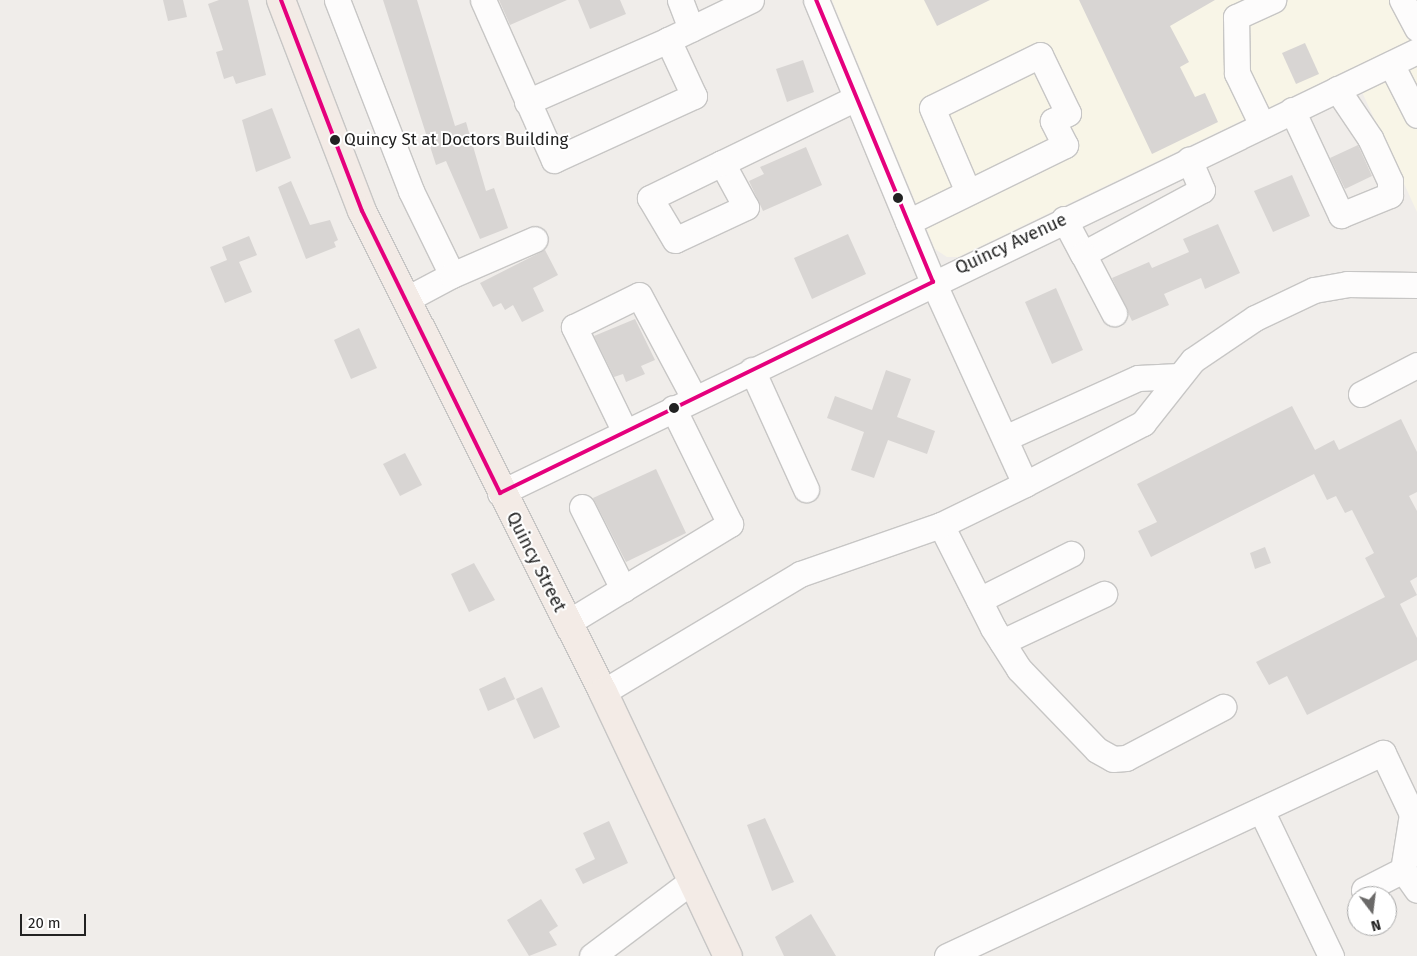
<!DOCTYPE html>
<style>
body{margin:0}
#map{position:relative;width:1417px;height:956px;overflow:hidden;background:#f0edea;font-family:"Fira Sans",sans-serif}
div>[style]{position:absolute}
.education>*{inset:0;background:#f8f5e7}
.building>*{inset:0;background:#d8d5d3}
.roads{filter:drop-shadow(1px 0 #c7c6c5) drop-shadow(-1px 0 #c7c6c5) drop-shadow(0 1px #c7c6c5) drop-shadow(0 -1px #c7c6c5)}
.minor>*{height:25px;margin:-12.5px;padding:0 12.5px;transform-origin:12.5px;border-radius:12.5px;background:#fdfcfc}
.major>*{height:28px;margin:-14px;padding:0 14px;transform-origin:14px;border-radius:14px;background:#f3ebe6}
.bus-1>*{height:4px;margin:-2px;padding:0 2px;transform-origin:2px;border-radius:2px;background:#e5007d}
.dots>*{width:14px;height:14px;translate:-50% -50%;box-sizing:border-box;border:2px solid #fff;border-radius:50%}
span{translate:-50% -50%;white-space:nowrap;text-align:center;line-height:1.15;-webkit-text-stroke:4px #fff;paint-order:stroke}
.bus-label{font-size:17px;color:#222}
.left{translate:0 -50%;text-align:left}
.street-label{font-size:18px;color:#222}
.north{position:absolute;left:1347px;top:886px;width:50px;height:50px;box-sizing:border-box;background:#fff;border:1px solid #a7a7a7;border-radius:50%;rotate:165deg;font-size:14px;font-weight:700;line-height:20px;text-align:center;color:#222}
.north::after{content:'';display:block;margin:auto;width:18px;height:22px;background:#6a6968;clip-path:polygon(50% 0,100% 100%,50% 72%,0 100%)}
.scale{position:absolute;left:20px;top:914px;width:66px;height:22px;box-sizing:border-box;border:2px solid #222;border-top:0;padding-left:6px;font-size:15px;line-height:18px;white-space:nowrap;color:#222;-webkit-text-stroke:4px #fff;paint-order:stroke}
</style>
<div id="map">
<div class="education">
<i style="clip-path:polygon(832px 0,1417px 0,1417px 212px,1351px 68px,958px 257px,947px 257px,935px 249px)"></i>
</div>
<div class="building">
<i style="clip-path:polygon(163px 0,183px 0,187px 17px,168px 21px)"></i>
<i style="clip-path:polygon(219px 0,248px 0,266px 75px,236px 84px,233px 76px,224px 79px,216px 52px,223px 50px,208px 4px)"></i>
<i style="clip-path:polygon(383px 0,417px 0,455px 126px,466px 122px,486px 191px,494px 188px,508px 228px,480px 239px,446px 161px,436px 165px)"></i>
<i style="clip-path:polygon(499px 0,567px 0,510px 25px)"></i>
<i style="clip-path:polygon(578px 0,620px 0,626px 14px,590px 29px)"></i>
<i style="clip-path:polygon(924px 0,990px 0,937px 26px)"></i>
<i style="clip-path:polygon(1079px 0,1215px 0,1170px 26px,1189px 62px,1180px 67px,1195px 97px,1205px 93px,1218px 122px,1152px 154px)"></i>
<i style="clip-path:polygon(1305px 43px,1319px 74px,1296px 84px,1282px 53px)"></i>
<i style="clip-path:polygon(803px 60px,814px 92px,787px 102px,776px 69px)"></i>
<i style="clip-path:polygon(272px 108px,291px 158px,256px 172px,242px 120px)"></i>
<i style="clip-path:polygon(1358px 145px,1372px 176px,1345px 189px,1330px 158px)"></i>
<i style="clip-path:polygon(806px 147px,822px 185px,763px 211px,749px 181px,764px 174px,760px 167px)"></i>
<i style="clip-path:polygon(1292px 175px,1310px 216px,1273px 232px,1254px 191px)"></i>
<i style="clip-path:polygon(291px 181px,310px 225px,330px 220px,338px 240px,334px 242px,336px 247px,306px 259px,278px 187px)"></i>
<i style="clip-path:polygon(1218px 224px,1240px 273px,1205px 289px,1201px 278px,1164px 294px,1169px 305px,1132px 321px,1112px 278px,1149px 262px,1152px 268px,1189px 252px,1183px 239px)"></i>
<i style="clip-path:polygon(848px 234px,866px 274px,812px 299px,794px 258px)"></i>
<i style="clip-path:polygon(249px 236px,257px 255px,239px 262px,252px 292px,225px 303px,210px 267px,227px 260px,222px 247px)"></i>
<i style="clip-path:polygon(545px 250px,558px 275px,533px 288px,544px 311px,522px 322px,513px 305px,505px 310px,501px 303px,493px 307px,480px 283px)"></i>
<i style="clip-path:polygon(1056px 288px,1083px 350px,1052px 364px,1025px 302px)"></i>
<i style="clip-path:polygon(635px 319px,655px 360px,641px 366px,645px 374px,626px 382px,623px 374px,614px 377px,594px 336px)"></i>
<i style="clip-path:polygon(359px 328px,377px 368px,351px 379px,334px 340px)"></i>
<i style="clip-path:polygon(886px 370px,911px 379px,897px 417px,935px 431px,927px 454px,888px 440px,874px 478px,851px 470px,864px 432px,827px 418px,835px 396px,872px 410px)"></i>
<i style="clip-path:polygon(1292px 406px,1315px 450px,1334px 440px,1339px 450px,1401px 419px,1417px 452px,1417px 492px,1409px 496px,1417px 511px,1417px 577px,1410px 581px,1417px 595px,1400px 604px,1417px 638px,1417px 660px,1307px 715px,1287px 676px,1269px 685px,1256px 662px,1385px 597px,1365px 558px,1374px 553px,1352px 510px,1345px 513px,1336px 496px,1327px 500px,1314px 474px,1151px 557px,1138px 531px,1157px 522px,1137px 484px)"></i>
<i style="clip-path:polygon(405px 453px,422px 485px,400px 496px,383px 464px)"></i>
<i style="clip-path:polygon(656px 469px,686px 533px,626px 562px,593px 498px)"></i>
<i style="clip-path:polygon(1265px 547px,1271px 563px,1255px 569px,1250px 553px)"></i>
<i style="clip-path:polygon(474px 563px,495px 600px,469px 612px,451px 574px)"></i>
<i style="clip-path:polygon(505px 677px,515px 699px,488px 711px,479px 689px)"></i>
<i style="clip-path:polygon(542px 687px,560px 727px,534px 739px,516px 699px)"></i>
<i style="clip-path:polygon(765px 818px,794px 882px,772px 891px,747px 825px)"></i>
<i style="clip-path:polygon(609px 821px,628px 863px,583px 884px,575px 869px,595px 859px,583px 833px)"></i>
<i style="clip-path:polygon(541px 899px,558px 926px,549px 932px,557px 945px,529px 956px,507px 920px)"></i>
<i style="clip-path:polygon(811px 914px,836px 956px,784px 956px,775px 937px)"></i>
</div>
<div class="roads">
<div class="minor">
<i style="left:337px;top:0;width:205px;rotate:68.8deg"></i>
<i style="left:411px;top:191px;width:93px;rotate:64deg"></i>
<i style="left:452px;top:275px;width:53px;rotate:152deg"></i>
<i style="left:483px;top:0;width:175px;rotate:66.1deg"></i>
<i style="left:554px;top:160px;width:154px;rotate:-24.6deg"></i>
<i style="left:694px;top:96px;width:62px;rotate:-114.9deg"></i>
<i style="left:668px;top:40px;width:92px;rotate:-25.7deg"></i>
<i style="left:680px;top:0;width:31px;rotate:69deg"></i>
<i style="left:816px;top:0;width:305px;rotate:67.5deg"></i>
<i style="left:933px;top:282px;width:222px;rotate:65.5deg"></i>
<i style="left:1025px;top:484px;width:133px;rotate:-27.3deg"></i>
<i style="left:1143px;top:423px;width:80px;rotate:-51.6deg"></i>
<i style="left:1193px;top:360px;width:75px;rotate:-34.1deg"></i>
<i style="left:1255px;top:318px;width:65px;rotate:-25.4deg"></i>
<i style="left:1314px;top:290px;width:34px;rotate:-10deg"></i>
<i style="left:1347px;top:284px;width:70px;rotate:0.8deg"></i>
<i style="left:1402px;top:0;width:32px;rotate:62deg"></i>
<i style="left:1391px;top:64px;width:57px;rotate:63deg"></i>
<i style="left:527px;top:102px;width:154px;rotate:-23.7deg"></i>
<i style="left:1292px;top:110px;width:116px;rotate:65deg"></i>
<i style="left:1341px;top:215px;width:53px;rotate:-22.2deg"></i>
<i style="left:1390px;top:195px;width:14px;rotate:-90deg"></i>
<i style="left:1390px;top:181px;width:47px;rotate:-114.9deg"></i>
<i style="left:1370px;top:138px;width:59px;rotate:-124deg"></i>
<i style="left:1262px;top:125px;width:58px;rotate:-115.7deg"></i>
<i style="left:1237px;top:73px;width:56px;rotate:-91deg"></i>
<i style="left:1236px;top:17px;width:41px;rotate:-24.7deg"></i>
<i style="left:722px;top:163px;width:50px;rotate:61.4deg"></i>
<i style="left:746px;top:207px;width:78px;rotate:155.1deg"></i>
<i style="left:675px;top:240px;width:49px;rotate:-120.8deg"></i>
<i style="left:650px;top:198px;width:80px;rotate:-25.9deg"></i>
<i style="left:722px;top:163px;width:149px;rotate:-25.9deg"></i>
<i style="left:1064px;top:219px;width:40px;rotate:62deg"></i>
<i style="left:1083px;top:254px;width:135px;rotate:-28.3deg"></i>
<i style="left:1202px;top:190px;width:33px;rotate:-113deg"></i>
<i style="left:908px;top:222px;width:175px;rotate:-26.1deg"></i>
<i style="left:1065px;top:145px;width:27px;rotate:-117deg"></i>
<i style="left:1053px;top:121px;width:17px;rotate:-28deg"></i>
<i style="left:1068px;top:113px;width:64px;rotate:-115.8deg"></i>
<i style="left:1040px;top:55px;width:120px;rotate:153.9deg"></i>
<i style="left:932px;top:108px;width:91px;rotate:66.8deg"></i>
<i style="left:1083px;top:254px;width:67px;rotate:62.3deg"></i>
<i style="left:452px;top:275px;width:90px;rotate:-23.4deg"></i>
<i style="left:752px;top:370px;width:131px;rotate:65.6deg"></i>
<i style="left:1361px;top:394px;width:63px;rotate:-27.4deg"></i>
<i style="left:625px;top:432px;width:117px;rotate:-115.9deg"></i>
<i style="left:574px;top:327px;width:72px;rotate:-26.2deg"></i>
<i style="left:639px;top:295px;width:117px;rotate:61.9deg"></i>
<i style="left:1005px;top:438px;width:146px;rotate:-24.3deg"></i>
<i style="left:1138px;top:378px;width:41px;rotate:-2.8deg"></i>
<i style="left:500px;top:493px;width:1018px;rotate:-25.73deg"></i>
<i style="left:582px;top:507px;width:92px;rotate:63.4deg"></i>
<i style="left:941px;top:525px;width:115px;rotate:63.2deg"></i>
<i style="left:993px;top:628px;width:49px;rotate:57.6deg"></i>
<i style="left:1019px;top:669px;width:112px;rotate:46.1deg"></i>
<i style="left:1097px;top:750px;width:18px;rotate:29deg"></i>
<i style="left:1113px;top:759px;width:13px;rotate:-4deg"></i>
<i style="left:1126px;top:758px;width:110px;rotate:-27.7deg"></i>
<i style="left:979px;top:600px;width:103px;rotate:-26.6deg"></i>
<i style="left:567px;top:623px;width:191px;rotate:-31.3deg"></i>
<i style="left:730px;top:524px;width:129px;rotate:-116.2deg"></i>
<i style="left:1002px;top:642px;width:113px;rotate:-25.2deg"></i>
<i style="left:603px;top:692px;width:230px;rotate:-30.9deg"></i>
<i style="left:800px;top:574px;width:149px;rotate:-19.2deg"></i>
<i style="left:941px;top:525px;width:93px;rotate:-26deg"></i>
<i style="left:1261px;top:810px;width:162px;rotate:64.4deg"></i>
<i style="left:1364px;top:890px;width:44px;rotate:-27.1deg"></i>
<i style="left:592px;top:956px;width:126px;rotate:-37deg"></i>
<i style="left:947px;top:956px;width:481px;rotate:-25deg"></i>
<i style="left:1383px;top:753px;width:68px;rotate:64.6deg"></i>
<i style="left:1412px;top:814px;width:57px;rotate:99.1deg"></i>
<i style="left:1403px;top:870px;width:24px;rotate:55deg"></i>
</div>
<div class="major">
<i style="left:281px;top:0;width:226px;rotate:69deg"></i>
<i style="left:362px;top:211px;width:538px;rotate:63.39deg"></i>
<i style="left:603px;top:692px;width:292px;rotate:64.7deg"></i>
</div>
</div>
<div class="bus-1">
<i style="left:281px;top:0;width:226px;rotate:69deg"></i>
<i style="left:362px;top:211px;width:314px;rotate:63.9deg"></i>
<i style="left:500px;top:493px;width:482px;rotate:-26deg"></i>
<i style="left:933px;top:282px;width:305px;rotate:-112.5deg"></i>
</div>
<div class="dots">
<i style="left:335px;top:140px;background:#222"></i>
<i style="left:898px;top:198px;background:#222"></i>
<i style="left:674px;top:408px;background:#222"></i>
</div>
<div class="bus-label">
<span class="left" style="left:344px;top:140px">Quincy St at Doctors Building</span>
</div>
<div class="street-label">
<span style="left:1011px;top:244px;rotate:-25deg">Quincy Avenue</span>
<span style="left:536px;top:562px;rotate:63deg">Quincy Street</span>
</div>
<div class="north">N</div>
<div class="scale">20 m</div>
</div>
